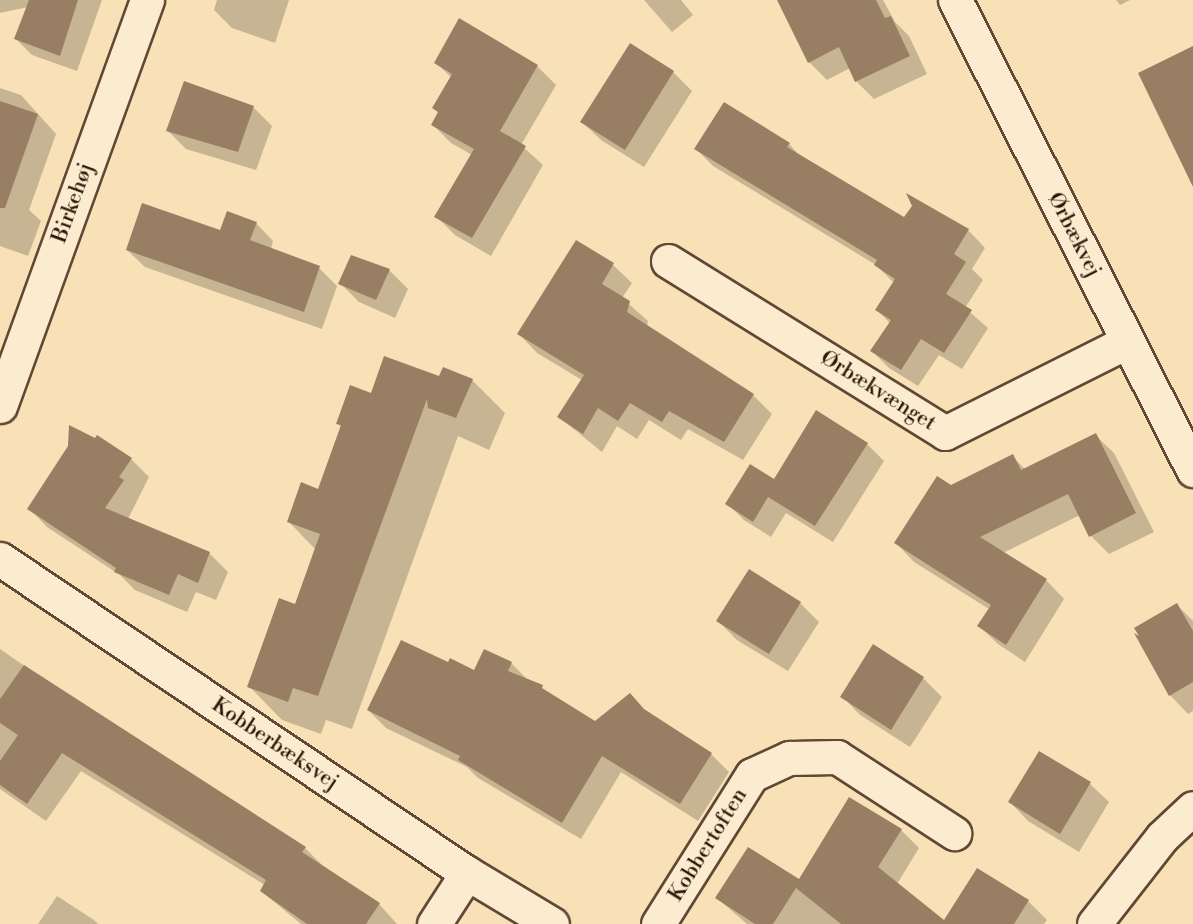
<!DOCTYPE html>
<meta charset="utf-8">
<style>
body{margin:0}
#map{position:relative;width:1193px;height:924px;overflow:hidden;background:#f9e1b7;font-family:"Libre Bodoni",serif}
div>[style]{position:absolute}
.shadow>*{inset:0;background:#0003}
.building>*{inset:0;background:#987f63}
.roads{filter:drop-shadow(2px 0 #624734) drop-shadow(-2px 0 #624734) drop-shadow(0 2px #624734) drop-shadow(0 -2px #624734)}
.street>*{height:33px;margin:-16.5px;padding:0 16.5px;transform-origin:16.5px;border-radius:16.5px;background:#fbecd0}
.secondary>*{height:33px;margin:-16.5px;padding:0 16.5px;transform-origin:16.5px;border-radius:16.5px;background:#fbecd0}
span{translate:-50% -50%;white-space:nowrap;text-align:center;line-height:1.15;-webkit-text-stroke:5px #fbecd0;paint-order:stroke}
.street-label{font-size:21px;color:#2f1409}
</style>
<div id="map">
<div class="shadow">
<i style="clip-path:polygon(0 0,102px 0,77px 71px,32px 55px,16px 39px,28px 7px,0 13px)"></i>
<i style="clip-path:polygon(217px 0,289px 0,275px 43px,232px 28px,214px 10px)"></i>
<i style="clip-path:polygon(644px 0,681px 0,693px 15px,672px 32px)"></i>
<i style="clip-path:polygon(784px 0,883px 0,895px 22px,909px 36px,927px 74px,874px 99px,856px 81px,850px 68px,827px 80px,809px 62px)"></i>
<i style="clip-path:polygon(1116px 0,1130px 0,1120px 5px)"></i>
<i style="clip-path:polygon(630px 45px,673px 72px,692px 91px,644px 167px,601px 140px,582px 122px)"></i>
<i style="clip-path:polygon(436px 63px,537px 66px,556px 85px,521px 145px,543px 165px,491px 256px,455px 235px,436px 216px,472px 155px,451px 143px,433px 125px,452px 78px)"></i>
<i style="clip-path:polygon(0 88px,21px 95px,56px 134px,29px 210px,41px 221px,28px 256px,0 246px)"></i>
<i style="clip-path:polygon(253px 107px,272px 126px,256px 170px,186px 149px,168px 131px)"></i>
<i style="clip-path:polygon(789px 144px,801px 157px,905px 219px,968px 230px,985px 248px,972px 269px,983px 280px,965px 308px,988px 328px,962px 369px,939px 355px,918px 386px,889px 368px,872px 351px,890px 323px,877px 310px,894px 283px,876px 265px,713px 166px,696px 149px)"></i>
<i style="clip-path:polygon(256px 223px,273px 241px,271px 249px,319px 268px,337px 286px,322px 329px,145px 267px,127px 250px)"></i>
<i style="clip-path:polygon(576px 242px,613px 265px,632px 283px,622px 298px,648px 321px,647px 326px,753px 395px,772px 414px,743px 460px,688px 429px,681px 440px,649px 420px,637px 439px,617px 426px,602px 452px,559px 417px,582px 380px,537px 353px,519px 334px)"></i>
<i style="clip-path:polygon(389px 270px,408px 289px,395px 318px,359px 302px,340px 283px)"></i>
<i style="clip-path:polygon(440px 378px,472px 380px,505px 413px,489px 450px,458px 436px,352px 729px,326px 720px,321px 734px,282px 720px,249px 686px,296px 606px,316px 550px,289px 522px,319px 491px,342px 428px,338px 424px,372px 395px)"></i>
<i style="clip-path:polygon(1095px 435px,1114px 453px,1154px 532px,1109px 554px,1091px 536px,1080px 515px,1003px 553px,1046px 580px,1064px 599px,1025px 662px,998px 644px,979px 626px,989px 609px,914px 562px,896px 543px,951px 486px,1012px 456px,1025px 469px)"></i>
<i style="clip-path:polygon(867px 444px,884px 461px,833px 542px,786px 513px,771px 537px,744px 520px,727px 503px)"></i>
<i style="clip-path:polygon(131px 459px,149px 477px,128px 519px,210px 554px,228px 572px,216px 600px,196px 592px,187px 612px,135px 590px,120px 575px,47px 527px,29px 508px)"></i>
<i style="clip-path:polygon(800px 603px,819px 622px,788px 671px,737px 640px,718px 621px)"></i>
<i style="clip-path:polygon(1177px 605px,1193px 621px,1193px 711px,1188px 714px,1170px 695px)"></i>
<i style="clip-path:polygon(873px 646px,923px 678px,942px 697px,910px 747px,860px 715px,842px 696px)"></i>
<i style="clip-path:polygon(0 649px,100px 718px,305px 848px,323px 866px,379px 904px,397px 924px,301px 924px,261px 891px,265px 885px,81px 771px,46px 821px,0 789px)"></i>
<i style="clip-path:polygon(511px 663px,528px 680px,595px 723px,648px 714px,711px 754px,729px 772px,698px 821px,621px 772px,581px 839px,478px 778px,467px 767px,386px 728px,368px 710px,448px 664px,474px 672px)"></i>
<i style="clip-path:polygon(1040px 753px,1090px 784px,1109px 802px,1079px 852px,1028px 821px,1010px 802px)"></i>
<i style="clip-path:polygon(901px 830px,919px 848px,897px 884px,944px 924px,747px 924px,717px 898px,799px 881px)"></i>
<i style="clip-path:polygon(57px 896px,94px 920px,98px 924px,38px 924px)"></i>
<i style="clip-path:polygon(1028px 901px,1047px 920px,1044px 924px,952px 924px)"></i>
</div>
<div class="building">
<i style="clip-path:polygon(29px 0,78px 0,60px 56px,14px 39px)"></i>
<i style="clip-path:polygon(777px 0,876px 0,885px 18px,891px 16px,910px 56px,855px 82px,839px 47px,808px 63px)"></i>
<i style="clip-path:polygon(459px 18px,538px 65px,500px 131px,526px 146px,472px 238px,434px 217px,474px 149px,431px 125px,438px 112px,432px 108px,452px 74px,434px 63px)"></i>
<i style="clip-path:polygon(630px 43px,674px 71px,625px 150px,580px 122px)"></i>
<i style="clip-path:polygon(1193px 46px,1193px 187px,1138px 73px)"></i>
<i style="clip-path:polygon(184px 81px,254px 106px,238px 152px,166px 131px)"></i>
<i style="clip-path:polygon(0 101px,38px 114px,5px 208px,0 208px)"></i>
<i style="clip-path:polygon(724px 102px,790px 143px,787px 147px,904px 217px,912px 206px,906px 193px,969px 229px,954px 254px,966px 262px,946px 294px,972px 310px,944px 353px,921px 339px,901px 370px,870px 351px,891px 320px,875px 310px,895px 279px,874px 265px,877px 260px,694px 149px)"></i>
<i style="clip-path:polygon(142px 203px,220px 230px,227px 211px,257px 222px,250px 240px,320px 266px,304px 312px,126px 250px)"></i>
<i style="clip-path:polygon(576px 240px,614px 263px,602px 284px,630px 301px,627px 312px,754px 394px,724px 442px,669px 411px,662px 422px,630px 403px,618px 421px,598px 408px,583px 434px,557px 417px,584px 375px,517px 334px)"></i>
<i style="clip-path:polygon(351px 255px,390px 269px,376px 300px,338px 284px)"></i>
<i style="clip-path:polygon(384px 356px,439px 376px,443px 367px,473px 379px,456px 418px,428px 408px,427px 399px,318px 696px,293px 688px,288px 702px,247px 687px,279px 598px,295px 604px,320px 534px,287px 522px,301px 482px,318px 489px,341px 425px,336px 424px,350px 385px,371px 393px)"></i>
<i style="clip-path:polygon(816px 410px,868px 443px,815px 526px,768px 497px,753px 522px,725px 504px,750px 464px,774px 479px)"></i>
<i style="clip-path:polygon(69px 425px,95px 438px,97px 435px,132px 458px,119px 477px,124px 480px,105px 508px,210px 552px,198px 583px,178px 574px,169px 595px,114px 572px,116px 568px,27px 509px,68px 446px)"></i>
<i style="clip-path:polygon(1096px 433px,1136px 513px,1089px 537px,1068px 494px,980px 537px,1047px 579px,1006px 645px,977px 626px,991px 605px,894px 543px,937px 476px,951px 485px,1013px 454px,1021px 470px)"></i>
<i style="clip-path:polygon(749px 569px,801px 602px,769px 654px,716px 621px)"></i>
<i style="clip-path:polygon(1177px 603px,1193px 631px,1193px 682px,1169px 696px,1134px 633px,1139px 636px,1134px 628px)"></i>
<i style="clip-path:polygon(401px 640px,448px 662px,450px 658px,474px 670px,484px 649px,512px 662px,508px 671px,543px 685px,542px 688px,595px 721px,630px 693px,644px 709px,712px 753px,680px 804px,602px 756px,562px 823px,458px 760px,460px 756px,367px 710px)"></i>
<i style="clip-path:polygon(873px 644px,924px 677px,891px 730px,840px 697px)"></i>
<i style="clip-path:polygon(24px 665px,306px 847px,302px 852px,380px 903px,366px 924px,307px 924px,260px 891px,266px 880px,62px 753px,27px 804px,0 785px,0 761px,18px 735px,0 723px,0 699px)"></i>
<i style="clip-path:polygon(1039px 751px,1091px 782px,1060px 834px,1008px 802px)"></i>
<i style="clip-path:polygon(849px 797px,902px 829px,878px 867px,944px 920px,977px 868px,1029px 900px,1014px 924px,841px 924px,796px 888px,773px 924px,755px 924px,715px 898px,748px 847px,799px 879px)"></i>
</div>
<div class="roads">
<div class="street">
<i style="left:668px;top:261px;width:326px;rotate:31.8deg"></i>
<i style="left:945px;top:433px;width:203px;rotate:-26.6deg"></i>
<i style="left:0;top:406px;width:432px;rotate:-70.1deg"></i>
<i style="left:434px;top:924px;width:61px;rotate:-57.1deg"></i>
<i style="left:658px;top:924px;width:176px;rotate:-57.8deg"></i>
<i style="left:752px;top:775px;width:41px;rotate:-24.7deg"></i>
<i style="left:789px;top:758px;width:48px;rotate:-1.2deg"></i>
<i style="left:837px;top:757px;width:140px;rotate:33deg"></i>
<i style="left:1094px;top:924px;width:110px;rotate:-52deg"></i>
<i style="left:1162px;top:837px;width:42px;rotate:-43.1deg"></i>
</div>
<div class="secondary">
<i style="left:955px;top:0;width:527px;rotate:63.14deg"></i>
<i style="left:0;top:559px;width:563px;rotate:33.92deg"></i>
<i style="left:467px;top:873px;width:99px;rotate:31deg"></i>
</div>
</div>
<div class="street-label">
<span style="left:73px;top:203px;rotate:-70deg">Birkehøj</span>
<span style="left:1074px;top:235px;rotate:63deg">Ørbækvej</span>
<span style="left:878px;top:391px;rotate:32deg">Ørbækvænget</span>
<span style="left:275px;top:744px;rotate:34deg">Kobberbæksvej</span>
<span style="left:708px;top:845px;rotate:-58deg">Kobbertoften</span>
</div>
</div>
